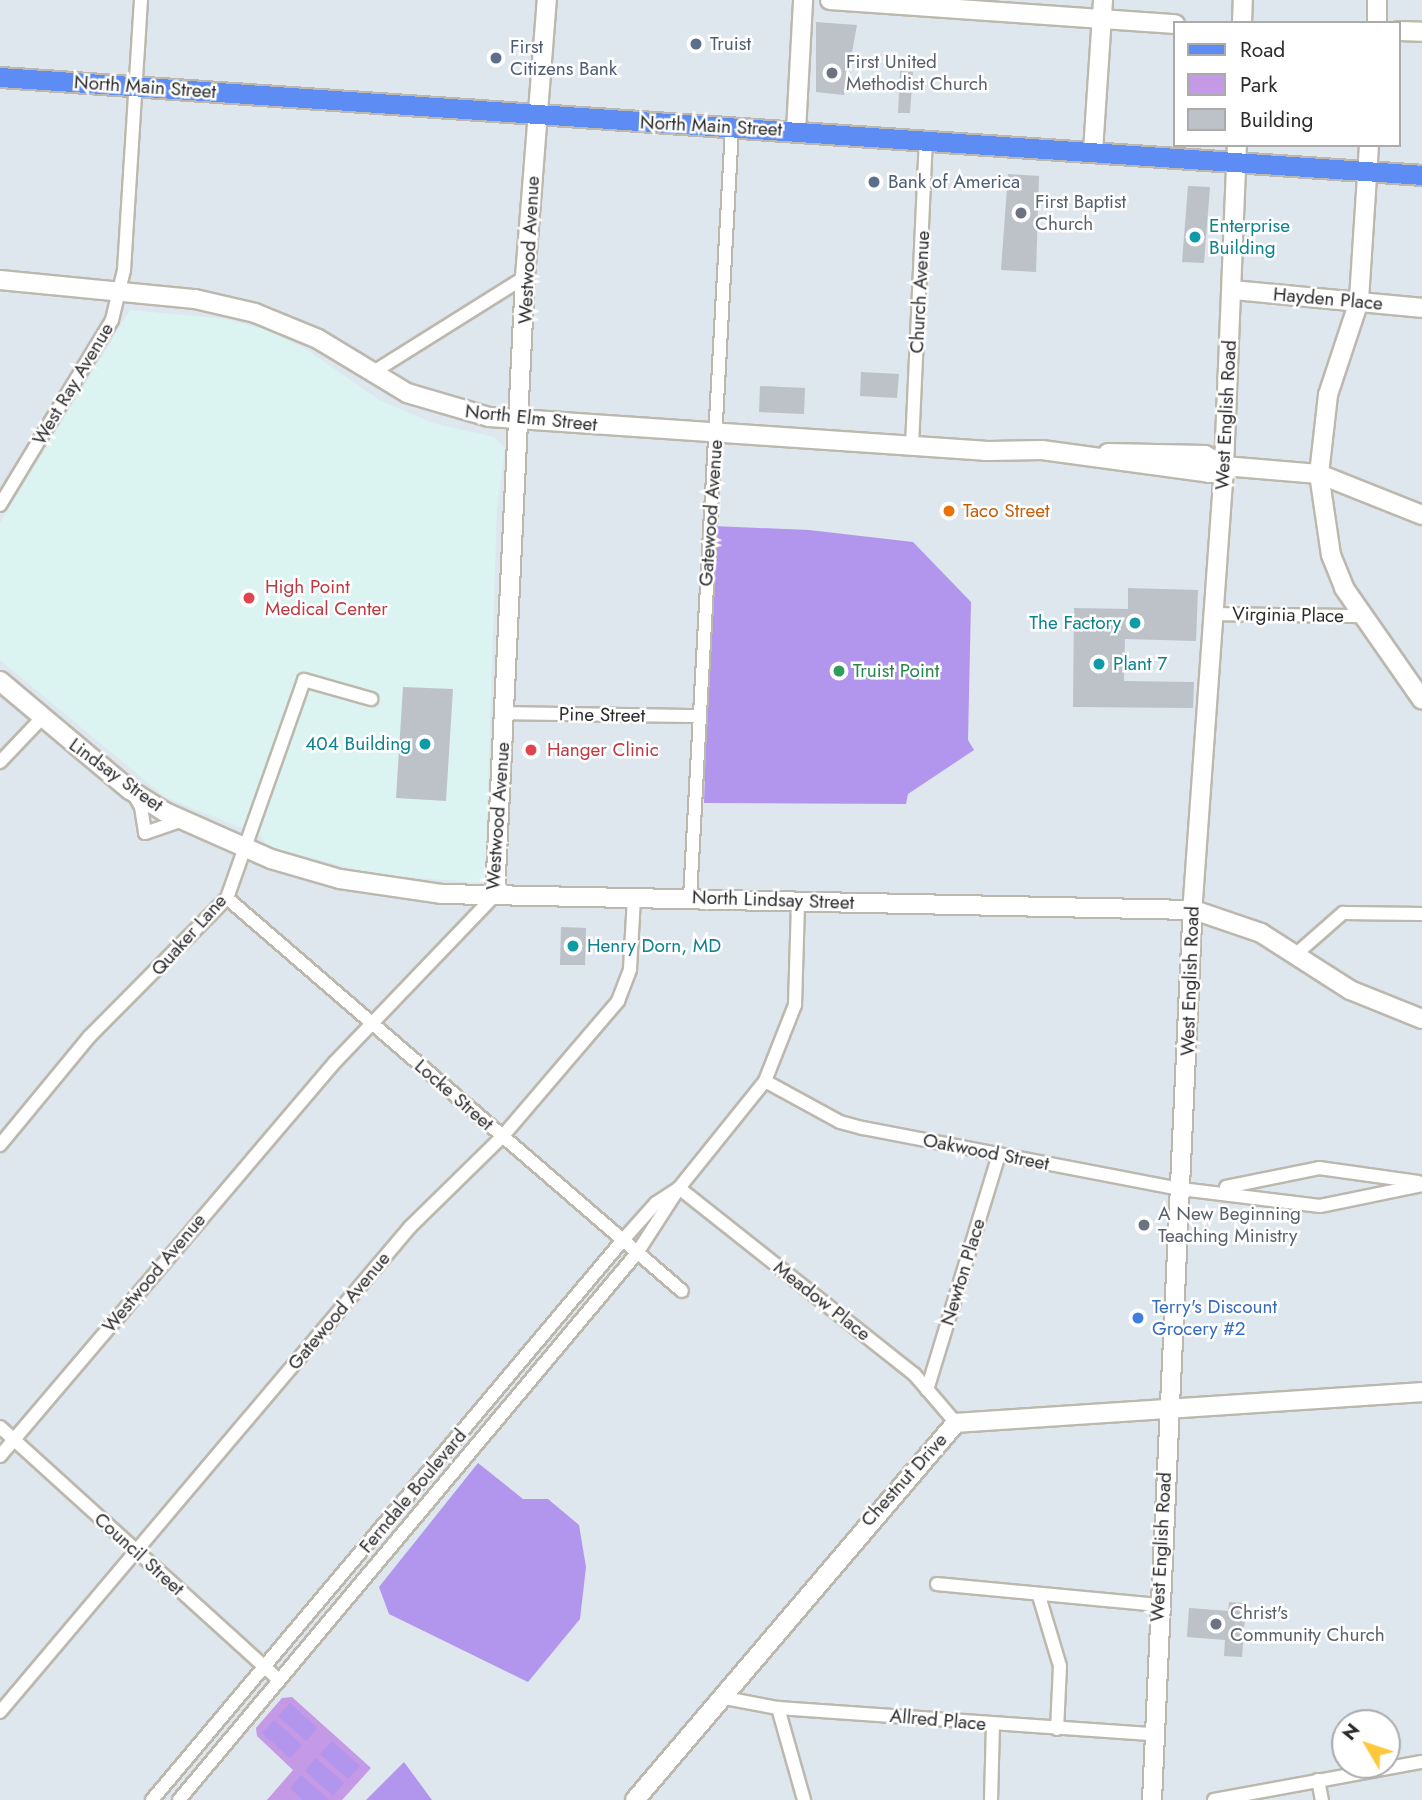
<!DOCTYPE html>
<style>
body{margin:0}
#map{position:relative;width:1422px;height:1800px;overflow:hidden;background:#dee6ee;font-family:Jost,sans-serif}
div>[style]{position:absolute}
.medical>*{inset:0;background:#dbf4f1}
.green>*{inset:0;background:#c499e5}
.pitch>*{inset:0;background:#b295ec}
.building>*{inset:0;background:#bdc2c9}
.roads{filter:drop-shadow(2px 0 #bcb8ae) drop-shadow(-2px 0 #bcb8ae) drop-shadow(0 2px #bcb8ae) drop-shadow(0 -2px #bcb8ae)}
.street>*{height:12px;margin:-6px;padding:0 6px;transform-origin:6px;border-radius:6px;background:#fff}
.secondary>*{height:18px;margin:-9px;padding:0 9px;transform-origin:9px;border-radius:9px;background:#fff}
.primary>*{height:19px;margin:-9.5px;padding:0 9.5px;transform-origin:9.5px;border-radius:9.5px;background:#5d8df4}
.dots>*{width:19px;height:19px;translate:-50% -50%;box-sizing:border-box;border:4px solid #fff;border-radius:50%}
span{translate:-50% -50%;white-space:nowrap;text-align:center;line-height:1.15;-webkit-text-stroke:5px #fff;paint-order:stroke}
.service-label{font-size:19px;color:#4e5e75}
.left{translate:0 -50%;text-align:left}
.worship-label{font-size:19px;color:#5b616d}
.street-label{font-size:19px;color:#2c2c2c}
.culture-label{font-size:19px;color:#0d838f}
.right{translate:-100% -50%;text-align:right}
.food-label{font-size:19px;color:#c56008}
.health-label{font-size:19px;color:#be3a42}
.leisure-label{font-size:19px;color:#27864d}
.shop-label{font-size:19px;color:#366cbe}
.legend{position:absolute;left:1173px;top:21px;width:228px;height:126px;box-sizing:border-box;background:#fff;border:2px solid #ababab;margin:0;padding:9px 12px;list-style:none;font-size:21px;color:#2c2c2c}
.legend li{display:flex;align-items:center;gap:14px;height:35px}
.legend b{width:35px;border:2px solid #ababab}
.north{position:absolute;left:1331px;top:1709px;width:70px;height:70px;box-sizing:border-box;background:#fff;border:2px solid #ababab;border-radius:50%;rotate:309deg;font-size:19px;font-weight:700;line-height:28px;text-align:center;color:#2c2c2c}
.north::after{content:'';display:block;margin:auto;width:24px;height:32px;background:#fdc83b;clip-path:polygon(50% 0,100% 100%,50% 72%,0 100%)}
</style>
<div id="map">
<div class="medical">
<i style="clip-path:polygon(130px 310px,226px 319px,264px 329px,306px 349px,379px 400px,433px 423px,494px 437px,505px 448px,497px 509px,485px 880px,481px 883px,372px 874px,267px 846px,261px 836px,165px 797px,0 660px,0 523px)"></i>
</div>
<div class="green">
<i style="clip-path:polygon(292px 1697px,371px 1768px,342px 1800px,267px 1800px,293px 1770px,257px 1736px,256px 1728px,282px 1698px)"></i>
</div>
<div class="pitch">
<i style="clip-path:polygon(713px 526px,809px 530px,913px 542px,971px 602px,968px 740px,974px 750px,908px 794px,906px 804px,704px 803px)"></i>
<i style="clip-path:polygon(478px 1463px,523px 1499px,548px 1499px,579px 1525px,586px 1567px,580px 1619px,528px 1682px,389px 1614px,379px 1587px)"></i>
<i style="clip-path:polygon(290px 1703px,317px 1728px,306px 1741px,278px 1716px)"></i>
<i style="clip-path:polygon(274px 1720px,302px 1745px,290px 1758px,262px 1733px)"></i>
<i style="clip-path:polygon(332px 1741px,360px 1766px,348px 1779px,320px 1754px)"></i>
<i style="clip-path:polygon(316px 1758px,344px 1783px,333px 1796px,305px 1771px)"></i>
<i style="clip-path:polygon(404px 1762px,432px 1800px,366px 1800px)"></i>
<i style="clip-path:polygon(301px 1775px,329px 1800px,303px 1800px,290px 1788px)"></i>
</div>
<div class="building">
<i style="clip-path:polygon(816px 22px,857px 25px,844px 95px,816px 92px)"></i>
<i style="clip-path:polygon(900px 71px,913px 72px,910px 113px,898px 113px)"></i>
<i style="clip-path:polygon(1008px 174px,1039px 176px,1036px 272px,1001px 270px)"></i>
<i style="clip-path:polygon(1188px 186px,1210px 187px,1204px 263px,1182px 262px)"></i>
<i style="clip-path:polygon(861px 372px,899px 374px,897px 398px,860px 396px)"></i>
<i style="clip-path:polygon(760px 386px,805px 388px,804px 414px,759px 412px)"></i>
<i style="clip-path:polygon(1128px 588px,1198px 590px,1196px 641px,1125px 639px,1124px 681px,1194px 682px,1193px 708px,1073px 707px,1074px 608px,1128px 609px)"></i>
<i style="clip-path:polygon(403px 687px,453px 689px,446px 801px,396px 798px)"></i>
<i style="clip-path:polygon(561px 927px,586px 928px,585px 965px,560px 965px)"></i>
<i style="clip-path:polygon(1229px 1602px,1246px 1603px,1242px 1657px,1224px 1656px,1225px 1640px,1187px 1637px,1189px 1608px,1228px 1611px)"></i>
</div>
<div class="roads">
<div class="street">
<i style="left:372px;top:373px;width:181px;rotate:-32.1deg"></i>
<i style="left:912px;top:446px;width:307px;rotate:-87.4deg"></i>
<i style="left:0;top:505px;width:216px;rotate:-58.8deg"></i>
<i style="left:112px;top:320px;width:51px;rotate:-76.5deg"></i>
<i style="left:124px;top:270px;width:271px;rotate:-86.4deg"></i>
<i style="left:1214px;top:614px;width:147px;rotate:0.8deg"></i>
<i style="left:504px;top:713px;width:195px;rotate:0.9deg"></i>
<i style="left:0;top:762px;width:59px;rotate:-46.4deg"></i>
<i style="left:133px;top:793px;width:16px;rotate:60deg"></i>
<i style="left:141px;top:807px;width:26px;rotate:81deg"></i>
<i style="left:145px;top:833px;width:37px;rotate:-19deg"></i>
<i style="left:227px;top:898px;width:601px;rotate:40.82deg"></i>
<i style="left:690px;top:898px;width:771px;rotate:-86.88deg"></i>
<i style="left:1295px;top:955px;width:64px;rotate:-41.2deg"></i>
<i style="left:1343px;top:913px;width:79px;rotate:0.7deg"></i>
<i style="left:765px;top:1081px;width:85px;rotate:28.7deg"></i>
<i style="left:840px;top:1122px;width:24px;rotate:15deg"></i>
<i style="left:863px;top:1128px;width:324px;rotate:10.9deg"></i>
<i style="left:1181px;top:1189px;width:140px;rotate:7deg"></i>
<i style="left:1320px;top:1206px;width:104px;rotate:-11.6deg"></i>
<i style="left:0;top:1145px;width:141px;rotate:-50.5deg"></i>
<i style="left:90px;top:1036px;width:194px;rotate:-45.2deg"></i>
<i style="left:227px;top:898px;width:231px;rotate:-70.5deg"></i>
<i style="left:304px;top:680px;width:70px;rotate:15.8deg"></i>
<i style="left:1226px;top:1187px;width:95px;rotate:-11.5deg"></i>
<i style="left:1319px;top:1168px;width:100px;rotate:8deg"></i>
<i style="left:679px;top:1188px;width:300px;rotate:38.4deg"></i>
<i style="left:914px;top:1374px;width:65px;rotate:49.4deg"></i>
<i style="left:927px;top:1390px;width:247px;rotate:-73deg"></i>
<i style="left:0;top:1427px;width:375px;rotate:42.2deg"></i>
<i style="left:0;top:1456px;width:517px;rotate:-49.63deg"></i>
<i style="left:335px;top:1062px;width:231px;rotate:-46.2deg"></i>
<i style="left:937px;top:1584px;width:222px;rotate:5.4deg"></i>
<i style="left:1039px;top:1596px;width:73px;rotate:73.3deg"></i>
<i style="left:1060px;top:1666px;width:63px;rotate:92.7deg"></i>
<i style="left:725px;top:1698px;width:54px;rotate:10.7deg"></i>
<i style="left:778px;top:1708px;width:376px;rotate:4deg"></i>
<i style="left:778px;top:1708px;width:96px;rotate:74.2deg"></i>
<i style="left:0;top:1712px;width:635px;rotate:-49.79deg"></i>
<i style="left:410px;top:1227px;width:129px;rotate:-44.4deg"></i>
<i style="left:502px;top:1137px;width:179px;rotate:-49.5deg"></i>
<i style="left:618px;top:1001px;width:34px;rotate:-69deg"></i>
<i style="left:630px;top:969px;width:72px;rotate:-86.8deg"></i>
<i style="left:1318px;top:1780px;width:20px;rotate:79deg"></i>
<i style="left:152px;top:1800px;width:730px;rotate:-49.94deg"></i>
<i style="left:622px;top:1241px;width:51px;rotate:-48.2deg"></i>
<i style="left:656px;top:1203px;width:27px;rotate:-33deg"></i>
<i style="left:179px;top:1800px;width:713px;rotate:-50.06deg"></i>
<i style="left:637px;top:1253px;width:77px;rotate:-57.1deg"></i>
<i style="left:679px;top:1188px;width:137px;rotate:-51.2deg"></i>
<i style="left:765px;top:1081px;width:82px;rotate:-68.5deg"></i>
<i style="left:795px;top:1005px;width:104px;rotate:-88.3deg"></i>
<i style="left:991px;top:1800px;width:76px;rotate:-88.5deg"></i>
<i style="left:1214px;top:1800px;width:211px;rotate:-10.4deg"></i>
</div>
<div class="secondary">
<i style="left:830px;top:0;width:346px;rotate:4deg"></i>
<i style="left:1242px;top:23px;width:23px;rotate:-88deg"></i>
<i style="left:1377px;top:23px;width:23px;rotate:-90deg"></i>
<i style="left:1399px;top:31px;width:23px;rotate:2deg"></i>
<i style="left:796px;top:131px;width:131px;rotate:-86.9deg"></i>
<i style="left:1369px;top:145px;width:156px;rotate:93.7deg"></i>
<i style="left:1359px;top:301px;width:99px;rotate:108.3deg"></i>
<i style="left:1328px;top:395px;width:80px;rotate:96.5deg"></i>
<i style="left:1319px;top:474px;width:82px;rotate:81.6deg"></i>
<i style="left:1331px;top:555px;width:35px;rotate:68deg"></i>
<i style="left:1344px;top:588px;width:136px;rotate:55.1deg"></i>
<i style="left:1093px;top:151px;width:151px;rotate:-86.2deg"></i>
<i style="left:0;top:280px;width:196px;rotate:5.6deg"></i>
<i style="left:195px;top:299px;width:62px;rotate:13.1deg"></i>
<i style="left:255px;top:313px;width:68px;rotate:22.4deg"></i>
<i style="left:318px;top:339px;width:104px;rotate:31.2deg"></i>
<i style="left:407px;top:393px;width:85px;rotate:16.3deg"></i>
<i style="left:489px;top:417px;width:497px;rotate:3.9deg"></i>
<i style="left:985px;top:451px;width:57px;rotate:-1deg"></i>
<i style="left:1042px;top:450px;width:169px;rotate:7.8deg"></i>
<i style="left:1209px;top:473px;width:17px;rotate:-25deg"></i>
<i style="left:1233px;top:290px;width:190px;rotate:5.4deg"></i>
<i style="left:1108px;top:453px;width:97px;rotate:1.2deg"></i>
<i style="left:1205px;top:455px;width:22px;rotate:30deg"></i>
<i style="left:1224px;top:466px;width:95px;rotate:4.8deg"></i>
<i style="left:1319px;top:474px;width:111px;rotate:21.7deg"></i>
<i style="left:0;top:681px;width:170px;rotate:40deg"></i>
<i style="left:130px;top:790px;width:41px;rotate:32.2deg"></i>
<i style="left:165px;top:812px;width:116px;rotate:23.9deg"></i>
<i style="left:271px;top:859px;width:72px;rotate:16.2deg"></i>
<i style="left:340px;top:879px;width:102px;rotate:8.4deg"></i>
<i style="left:441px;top:894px;width:753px;rotate:1.22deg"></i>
<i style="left:1194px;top:910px;width:71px;rotate:18.9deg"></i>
<i style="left:1261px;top:933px;width:106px;rotate:32.6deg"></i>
<i style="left:1350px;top:990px;width:78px;rotate:21.9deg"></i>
<i style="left:495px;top:895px;width:619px;rotate:-87.22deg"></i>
<i style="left:525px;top:277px;width:278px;rotate:-85.5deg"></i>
<i style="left:635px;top:1800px;width:495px;rotate:-49.6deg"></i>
<i style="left:956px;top:1423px;width:467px;rotate:-3.8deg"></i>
<i style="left:1152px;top:1800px;width:901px;rotate:-87.39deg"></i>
<i style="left:1193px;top:900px;width:435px;rotate:-85.9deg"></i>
<i style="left:1224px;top:466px;width:321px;rotate:-87.7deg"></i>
</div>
<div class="primary">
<i style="left:0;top:77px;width:1425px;rotate:3.94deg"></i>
</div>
</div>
<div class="dots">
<i style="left:696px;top:44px;background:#5c6f8a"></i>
<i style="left:496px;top:58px;background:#5c6f8a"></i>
<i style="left:832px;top:73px;background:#6b7280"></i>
<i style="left:874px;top:182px;background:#5c6f8a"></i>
<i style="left:1021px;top:213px;background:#6b7280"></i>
<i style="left:1195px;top:237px;background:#0f9aa8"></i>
<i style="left:949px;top:511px;background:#e8710a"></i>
<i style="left:249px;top:598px;background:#e0444e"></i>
<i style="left:1135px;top:623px;background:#0f9aa8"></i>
<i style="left:1099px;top:664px;background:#0f9aa8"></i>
<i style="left:839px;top:671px;background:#2e9e5b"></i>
<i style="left:425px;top:744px;background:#0f9aa8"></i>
<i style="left:531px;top:750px;background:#e0444e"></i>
<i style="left:573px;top:946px;background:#0f9aa8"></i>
<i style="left:1144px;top:1225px;background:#6b7280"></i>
<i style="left:1138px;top:1318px;background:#3f7fe0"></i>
<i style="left:1216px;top:1624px;background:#6b7280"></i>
</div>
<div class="service-label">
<span class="left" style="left:710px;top:44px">Truist</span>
<span class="left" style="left:510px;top:58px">First<br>Citizens Bank</span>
<span class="left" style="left:888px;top:182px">Bank of America</span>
</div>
<div class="worship-label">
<span class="left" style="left:846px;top:73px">First United<br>Methodist Church</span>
<span class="left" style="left:1035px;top:213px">First Baptist<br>Church</span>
<span class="left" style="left:1158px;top:1225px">A New Beginning<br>Teaching Ministry</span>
<span class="left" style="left:1230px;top:1624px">Christ's<br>Community Church</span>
</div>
<div class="street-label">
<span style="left:145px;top:87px;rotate:4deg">North Main Street</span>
<span style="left:711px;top:126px;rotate:3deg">North Main Street</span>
<span style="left:529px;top:250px;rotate:-87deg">Westwood Avenue</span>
<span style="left:920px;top:292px;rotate:-87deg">Church Avenue</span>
<span style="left:1328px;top:299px;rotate:5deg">Hayden Place</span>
<span style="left:73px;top:384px;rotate:-59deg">West Ray Avenue</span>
<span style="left:1226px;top:415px;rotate:-87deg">West English Road</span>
<span style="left:531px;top:418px;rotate:6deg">North Elm Street</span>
<span style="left:711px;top:513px;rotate:-86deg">Gatewood Avenue</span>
<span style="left:1288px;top:615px;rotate:1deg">Virginia Place</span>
<span style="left:602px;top:715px;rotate:1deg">Pine Street</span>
<span style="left:116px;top:775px;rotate:36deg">Lindsay Street</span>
<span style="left:498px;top:816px;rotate:-86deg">Westwood Avenue</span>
<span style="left:773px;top:900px;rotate:2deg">North Lindsay Street</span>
<span style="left:189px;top:935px;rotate:-48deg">Quaker Lane</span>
<span style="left:1190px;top:981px;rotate:-88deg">West English Road</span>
<span style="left:454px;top:1095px;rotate:41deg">Locke Street</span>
<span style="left:986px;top:1152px;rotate:11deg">Oakwood Street</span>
<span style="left:963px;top:1272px;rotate:-73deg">Newton Place</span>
<span style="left:154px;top:1273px;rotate:-50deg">Westwood Avenue</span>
<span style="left:822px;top:1301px;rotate:38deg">Meadow Place</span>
<span style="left:339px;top:1311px;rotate:-50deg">Gatewood Avenue</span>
<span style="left:904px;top:1480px;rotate:-48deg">Chestnut Drive</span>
<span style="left:413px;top:1491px;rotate:-50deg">Ferndale Boulevard</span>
<span style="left:1161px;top:1547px;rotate:-87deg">West English Road</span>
<span style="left:139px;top:1554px;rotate:42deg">Council Street</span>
<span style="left:938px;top:1720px;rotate:5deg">Allred Place</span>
</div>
<div class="culture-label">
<span class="left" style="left:1209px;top:237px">Enterprise<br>Building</span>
<span class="right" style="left:1121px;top:623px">The Factory</span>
<span class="left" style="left:1113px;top:664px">Plant 7</span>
<span class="right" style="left:411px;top:744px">404 Building</span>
<span class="left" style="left:587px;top:946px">Henry Dorn, MD</span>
</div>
<div class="food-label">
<span class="left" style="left:963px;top:511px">Taco Street</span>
</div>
<div class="health-label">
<span class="left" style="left:265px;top:598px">High Point<br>Medical Center</span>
<span class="left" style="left:547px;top:750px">Hanger Clinic</span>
</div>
<div class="leisure-label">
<span class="left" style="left:853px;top:671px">Truist Point</span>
</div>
<div class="shop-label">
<span class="left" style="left:1152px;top:1318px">Terry's Discount<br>Grocery #2</span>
</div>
<ul class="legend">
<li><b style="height:9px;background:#5d8df4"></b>Road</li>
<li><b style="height:19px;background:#c499e5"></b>Park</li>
<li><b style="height:19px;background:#bdc2c9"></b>Building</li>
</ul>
<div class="north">N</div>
</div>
